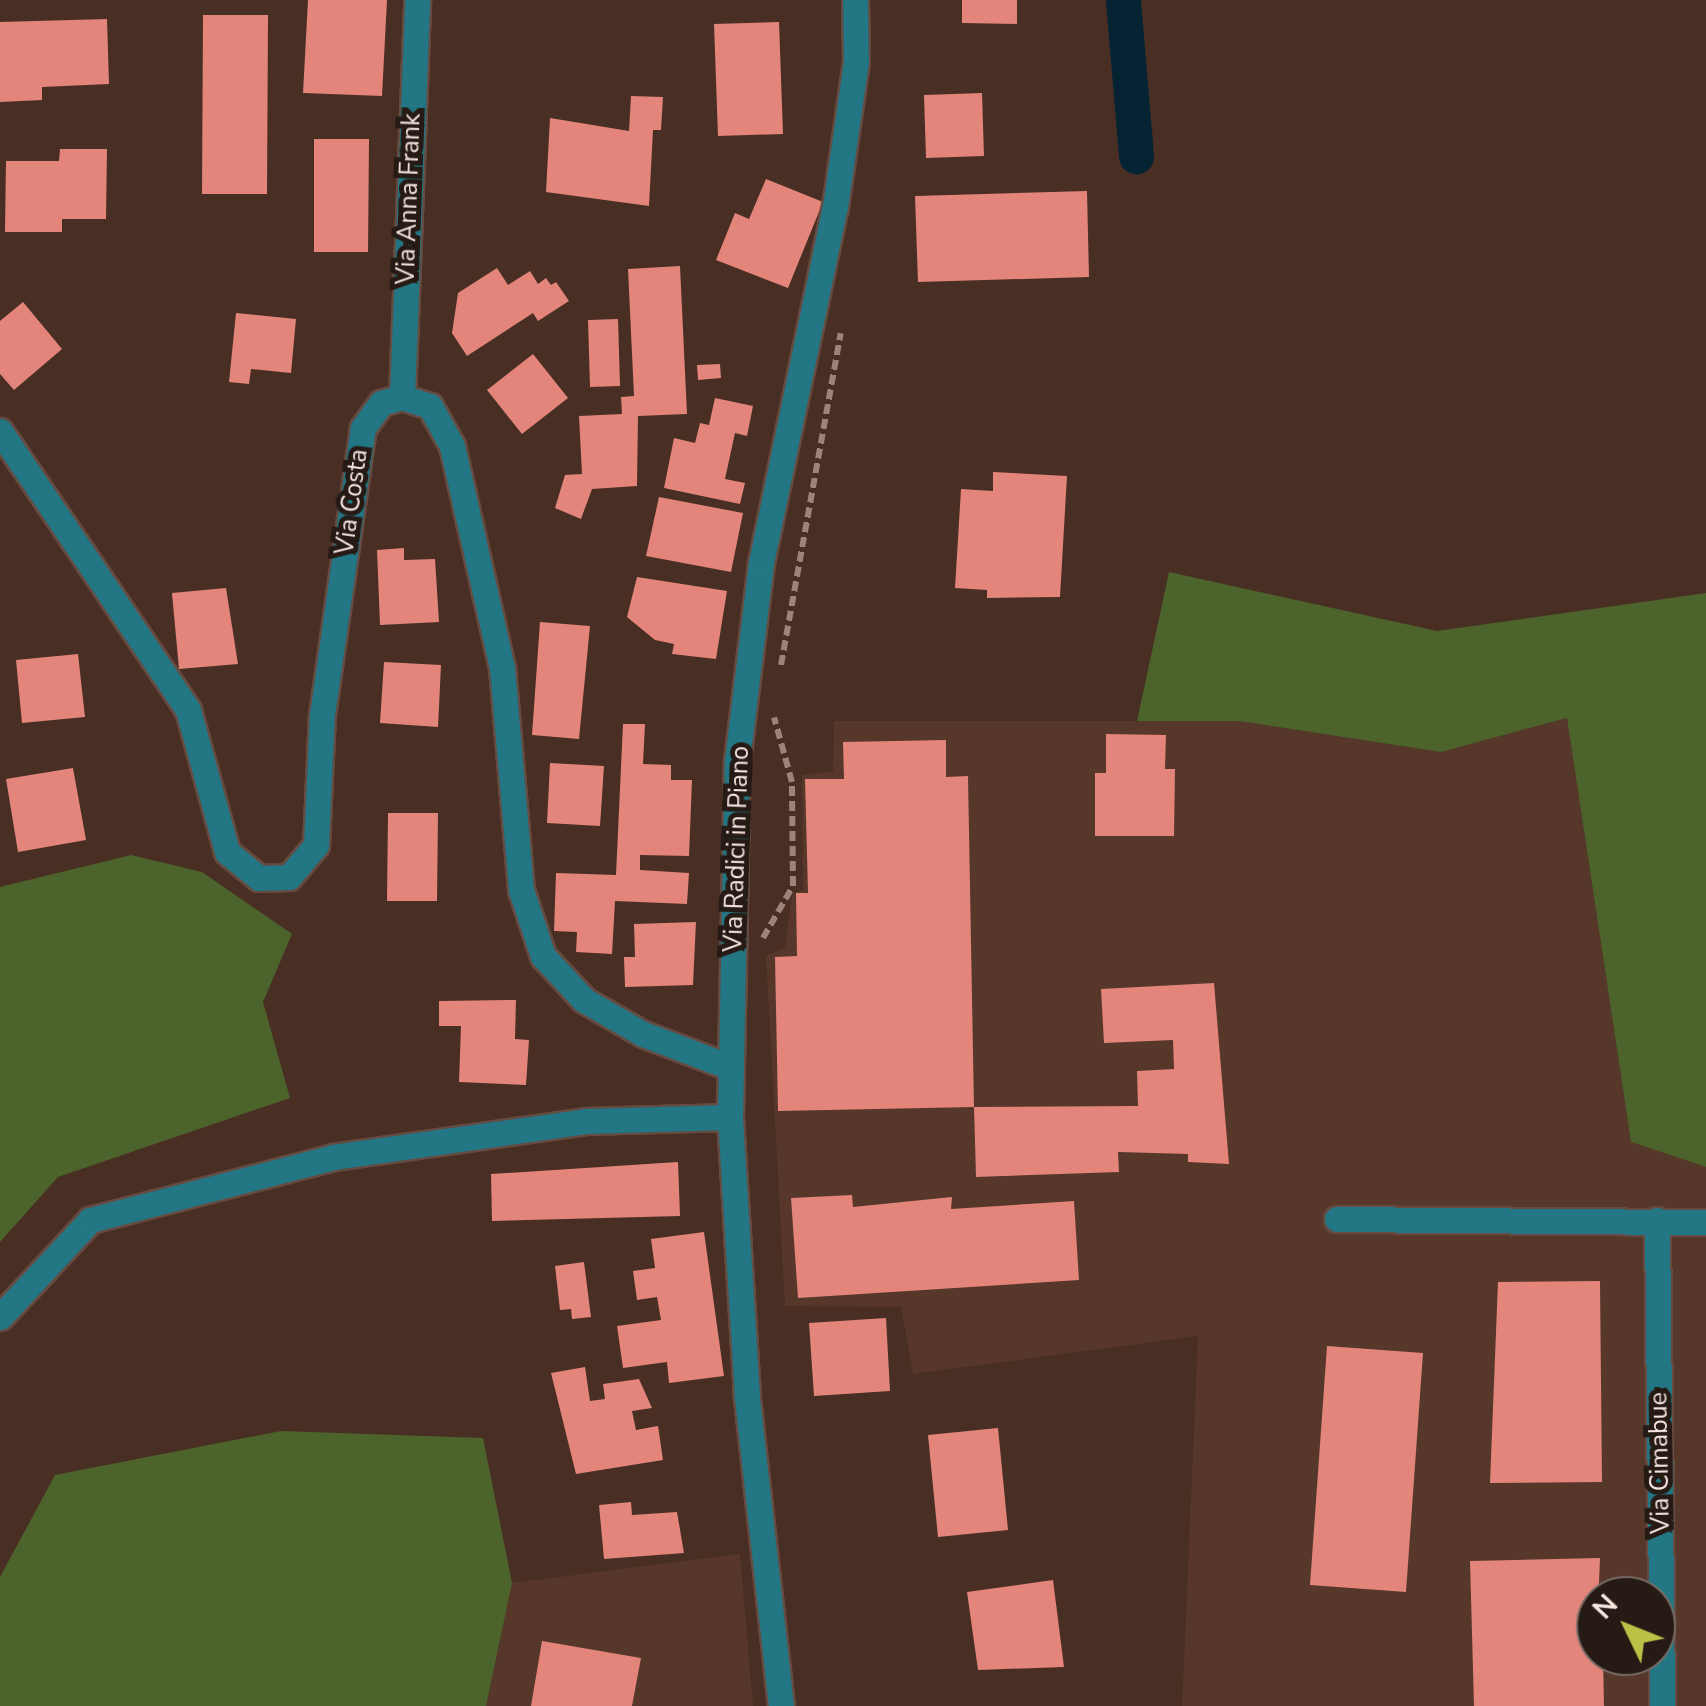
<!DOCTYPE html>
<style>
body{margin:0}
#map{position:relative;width:1706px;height:1706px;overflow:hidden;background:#492e24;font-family:"Nunito Sans",sans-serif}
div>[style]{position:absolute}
.built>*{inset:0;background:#57372a}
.green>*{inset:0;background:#4d632c}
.canal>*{height:35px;margin:-17.5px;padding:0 17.5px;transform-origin:17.5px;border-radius:17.5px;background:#062334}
.building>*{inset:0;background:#e3857a}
.path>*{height:6px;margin-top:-3px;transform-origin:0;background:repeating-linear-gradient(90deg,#9a847b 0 10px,transparent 0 15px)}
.roads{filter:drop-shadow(2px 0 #654b42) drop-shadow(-2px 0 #654b42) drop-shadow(0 2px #654b42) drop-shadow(0 -2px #654b42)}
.street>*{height:25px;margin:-12.5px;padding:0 12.5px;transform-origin:12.5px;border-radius:12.5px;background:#237784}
span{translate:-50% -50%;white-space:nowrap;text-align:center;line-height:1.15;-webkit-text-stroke:10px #261a15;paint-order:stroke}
.street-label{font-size:25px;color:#f6e5de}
.north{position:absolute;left:1576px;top:1576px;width:100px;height:100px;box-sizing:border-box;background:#261a15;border:2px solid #796b65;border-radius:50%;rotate:313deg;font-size:28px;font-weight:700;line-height:40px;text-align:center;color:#f6e5de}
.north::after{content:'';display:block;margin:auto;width:35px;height:45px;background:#b9c146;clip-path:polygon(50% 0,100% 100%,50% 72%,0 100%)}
</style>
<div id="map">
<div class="built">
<i style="clip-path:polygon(evenodd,1567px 718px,1631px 1142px,1706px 1167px,1706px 1706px,1182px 1706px,1198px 1336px,913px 1374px,901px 1307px,785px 1306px,766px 956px,785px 947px,792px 894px,803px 890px,802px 775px,833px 771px,834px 721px,1239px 721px,1441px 752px,1567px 718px,1596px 1596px,1656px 1596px,1656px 1656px,1596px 1656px,1596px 1596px)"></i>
<i style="clip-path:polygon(740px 1554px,753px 1706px,486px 1706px,512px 1583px)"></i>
</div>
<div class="green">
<i style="clip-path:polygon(1169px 572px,1437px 631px,1706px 593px,1706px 1167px,1631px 1142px,1567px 718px,1441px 752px,1239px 721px,1137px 721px)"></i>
<i style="clip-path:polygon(131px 855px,202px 872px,292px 934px,263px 1002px,290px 1098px,58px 1177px,0 1242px,0 887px)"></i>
<i style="clip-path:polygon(281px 1431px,483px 1438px,512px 1583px,486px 1706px,0 1706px,0 1577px,55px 1475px)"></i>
</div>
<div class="canal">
<i style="left:1123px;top:0;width:157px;rotate:85.2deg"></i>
</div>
<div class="building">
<i style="clip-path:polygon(308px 0,387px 0,382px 96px,303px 93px)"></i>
<i style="clip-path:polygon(962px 0,1017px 0,1017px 24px,962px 23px)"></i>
<i style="clip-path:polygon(203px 15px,268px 15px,267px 194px,202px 194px)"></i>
<i style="clip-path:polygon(107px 19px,109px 84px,42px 87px,42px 100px,0 102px,0 22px)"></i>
<i style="clip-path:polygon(779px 22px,783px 134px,718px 136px,714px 24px)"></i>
<i style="clip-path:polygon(982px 93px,984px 156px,926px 158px,924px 95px)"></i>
<i style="clip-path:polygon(631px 96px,663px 97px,661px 130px,653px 130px,649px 206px,546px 192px,550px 118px,629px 131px)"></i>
<i style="clip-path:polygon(314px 139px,369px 139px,368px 252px,314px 252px)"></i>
<i style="clip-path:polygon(60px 149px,107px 149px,106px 219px,62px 219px,62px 232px,5px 232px,6px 161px,59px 161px)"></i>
<i style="clip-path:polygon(766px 179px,823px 202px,788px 288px,716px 260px,735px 213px,749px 219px)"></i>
<i style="clip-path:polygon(1087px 191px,1089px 277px,918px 282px,915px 196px)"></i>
<i style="clip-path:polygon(680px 266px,687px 414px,638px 416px,637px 486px,592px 489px,581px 519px,555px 508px,565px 475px,582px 474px,579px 416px,622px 414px,621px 397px,634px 396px,628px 269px)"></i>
<i style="clip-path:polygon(497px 268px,508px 285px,530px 271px,538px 284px,546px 278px,551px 285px,556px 282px,569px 301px,538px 321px,533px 313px,467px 356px,452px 333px,458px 293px)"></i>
<i style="clip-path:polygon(23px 302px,62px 349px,14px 390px,0 374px,0 321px)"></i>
<i style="clip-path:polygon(236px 313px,296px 319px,291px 373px,251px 369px,249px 384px,229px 382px)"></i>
<i style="clip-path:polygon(618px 319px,620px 386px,590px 387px,588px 320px)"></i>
<i style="clip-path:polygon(533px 354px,568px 398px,522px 434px,487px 390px)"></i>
<i style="clip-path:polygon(720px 364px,721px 378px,698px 380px,697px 365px)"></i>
<i style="clip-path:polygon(715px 398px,753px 406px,747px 436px,735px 433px,725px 479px,745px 483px,740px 504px,664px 488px,674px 438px,695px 443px,700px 423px,709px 425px)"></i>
<i style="clip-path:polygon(993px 472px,1067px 476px,1060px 597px,987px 598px,987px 590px,955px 588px,961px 489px,993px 491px)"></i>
<i style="clip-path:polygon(659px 497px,743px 513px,731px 572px,646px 556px)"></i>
<i style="clip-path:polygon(404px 548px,404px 560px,435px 559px,439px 622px,380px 625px,377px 550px)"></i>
<i style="clip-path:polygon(637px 577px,727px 591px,716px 659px,672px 654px,674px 644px,655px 640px,627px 617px)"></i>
<i style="clip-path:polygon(226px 588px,238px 664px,179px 669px,172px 593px)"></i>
<i style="clip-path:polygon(540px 622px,590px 626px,579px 739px,532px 735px)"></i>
<i style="clip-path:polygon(78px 654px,85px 717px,22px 723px,16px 660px)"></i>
<i style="clip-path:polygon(384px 662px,441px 665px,438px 727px,380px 723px)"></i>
<i style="clip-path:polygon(623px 724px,645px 724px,643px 764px,671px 765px,671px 780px,692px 780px,689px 856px,640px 855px,640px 870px,689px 873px,687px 904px,615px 901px,612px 954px,576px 952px,577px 932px,554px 931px,556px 873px,616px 875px)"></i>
<i style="clip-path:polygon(1106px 734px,1166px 735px,1165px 769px,1175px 769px,1174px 836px,1095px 836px,1095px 773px,1106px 773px)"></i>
<i style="clip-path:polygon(946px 740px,946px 777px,968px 776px,974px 1107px,1138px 1106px,1137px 1071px,1174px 1069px,1173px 1040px,1104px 1043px,1101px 989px,1214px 983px,1229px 1164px,1188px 1162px,1188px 1154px,1118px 1152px,1119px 1172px,976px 1177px,974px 1107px,778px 1111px,775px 957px,797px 956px,796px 893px,808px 893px,805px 779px,844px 779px,843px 742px)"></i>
<i style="clip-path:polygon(550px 763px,604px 766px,600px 826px,547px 823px)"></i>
<i style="clip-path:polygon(73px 768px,86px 840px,18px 852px,6px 779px)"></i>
<i style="clip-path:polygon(388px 813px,438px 813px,437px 901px,387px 901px)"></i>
<i style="clip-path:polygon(696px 922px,693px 985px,625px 987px,624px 957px,635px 957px,634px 924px)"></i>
<i style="clip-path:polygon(516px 1000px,515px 1039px,529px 1040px,526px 1085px,459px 1082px,461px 1026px,439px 1026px,439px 1001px)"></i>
<i style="clip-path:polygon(678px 1162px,680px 1216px,492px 1221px,491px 1174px)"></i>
<i style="clip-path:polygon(852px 1195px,853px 1207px,952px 1197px,951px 1209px,1074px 1201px,1079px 1280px,798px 1298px,791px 1198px)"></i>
<i style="clip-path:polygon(704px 1232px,724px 1376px,669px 1383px,667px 1362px,623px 1368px,617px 1326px,661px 1320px,657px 1297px,637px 1300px,633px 1271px,655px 1268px,651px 1239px)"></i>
<i style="clip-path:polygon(584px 1262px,591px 1317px,572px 1319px,571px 1309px,560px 1310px,555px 1266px)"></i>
<i style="clip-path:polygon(1600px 1281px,1602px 1482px,1490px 1483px,1498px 1282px)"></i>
<i style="clip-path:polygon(886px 1318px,890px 1391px,814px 1396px,809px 1323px)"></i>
<i style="clip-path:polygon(1327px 1346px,1423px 1353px,1406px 1592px,1310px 1585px)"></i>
<i style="clip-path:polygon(585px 1367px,590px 1401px,605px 1399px,603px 1384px,639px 1379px,652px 1408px,632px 1411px,636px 1430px,658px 1426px,663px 1460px,576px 1474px,551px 1373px)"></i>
<i style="clip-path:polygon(998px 1428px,1008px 1530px,938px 1537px,928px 1435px)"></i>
<i style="clip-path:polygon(631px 1502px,632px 1515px,677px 1512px,684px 1553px,604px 1559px,599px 1505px)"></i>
<i style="clip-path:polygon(1600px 1558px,1596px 1656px,1603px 1656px,1604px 1706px,1474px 1706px,1470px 1561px)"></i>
<i style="clip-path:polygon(1053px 1580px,1064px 1667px,978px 1670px,967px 1592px)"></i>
<i style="clip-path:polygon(542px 1641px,641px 1658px,632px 1706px,531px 1706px)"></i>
</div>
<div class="path">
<i style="left:781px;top:665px;width:337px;rotate:-79.8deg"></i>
<i style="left:763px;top:938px;width:60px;rotate:-60deg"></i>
<i style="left:793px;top:886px;width:104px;rotate:-90.6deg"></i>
<i style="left:792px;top:782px;width:67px;rotate:-105.5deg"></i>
</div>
<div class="roads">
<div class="street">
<i style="left:402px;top:397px;width:397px;rotate:-87.8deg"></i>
<i style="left:0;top:431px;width:336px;rotate:56deg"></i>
<i style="left:188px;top:710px;width:147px;rotate:74.6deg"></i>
<i style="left:227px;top:852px;width:41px;rotate:39.1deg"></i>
<i style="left:259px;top:878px;width:30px;rotate:-2deg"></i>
<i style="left:289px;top:877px;width:42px;rotate:-49.8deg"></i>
<i style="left:316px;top:845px;width:130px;rotate:-87.4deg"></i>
<i style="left:322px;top:715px;width:290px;rotate:-81.9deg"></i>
<i style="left:363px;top:428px;width:31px;rotate:-54deg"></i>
<i style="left:381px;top:403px;width:22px;rotate:-16deg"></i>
<i style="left:402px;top:397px;width:29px;rotate:18deg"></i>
<i style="left:430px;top:406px;width:46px;rotate:61.2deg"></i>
<i style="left:452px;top:446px;width:228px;rotate:77.3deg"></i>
<i style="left:502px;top:668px;width:223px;rotate:85.1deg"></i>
<i style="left:521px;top:890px;width:70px;rotate:71.6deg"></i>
<i style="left:543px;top:956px;width:60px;rotate:47deg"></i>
<i style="left:584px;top:1000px;width:68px;rotate:30deg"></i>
<i style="left:643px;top:1034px;width:93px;rotate:20.8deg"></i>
<i style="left:1337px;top:1219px;width:369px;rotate:0.5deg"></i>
<i style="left:1657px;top:1220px;width:486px;rotate:89.4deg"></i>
<i style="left:0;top:1317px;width:132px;rotate:-47.1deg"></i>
<i style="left:90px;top:1220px;width:251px;rotate:-14.5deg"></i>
<i style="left:333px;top:1157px;width:255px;rotate:-8.1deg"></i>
<i style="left:585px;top:1121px;width:145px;rotate:-1.6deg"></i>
<i style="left:781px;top:1706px;width:312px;rotate:-96.3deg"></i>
<i style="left:747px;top:1396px;width:280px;rotate:-93.5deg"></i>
<i style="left:730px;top:1117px;width:356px;rotate:-88.9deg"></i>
<i style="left:737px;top:761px;width:199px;rotate:-83.1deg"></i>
<i style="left:761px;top:563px;width:364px;rotate:-78.3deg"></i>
<i style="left:835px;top:207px;width:147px;rotate:-81.8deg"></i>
<i style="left:856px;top:62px;width:62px;rotate:-90.9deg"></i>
</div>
</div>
<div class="street-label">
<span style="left:409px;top:199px;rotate:-88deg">Via Anna Frank</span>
<span style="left:352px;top:502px;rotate:-82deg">Via Costa</span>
<span style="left:737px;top:849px;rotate:-88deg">Via Radici in Piano</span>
<span style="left:1660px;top:1463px;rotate:-91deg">Via Cimabue</span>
</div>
<div class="north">N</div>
</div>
